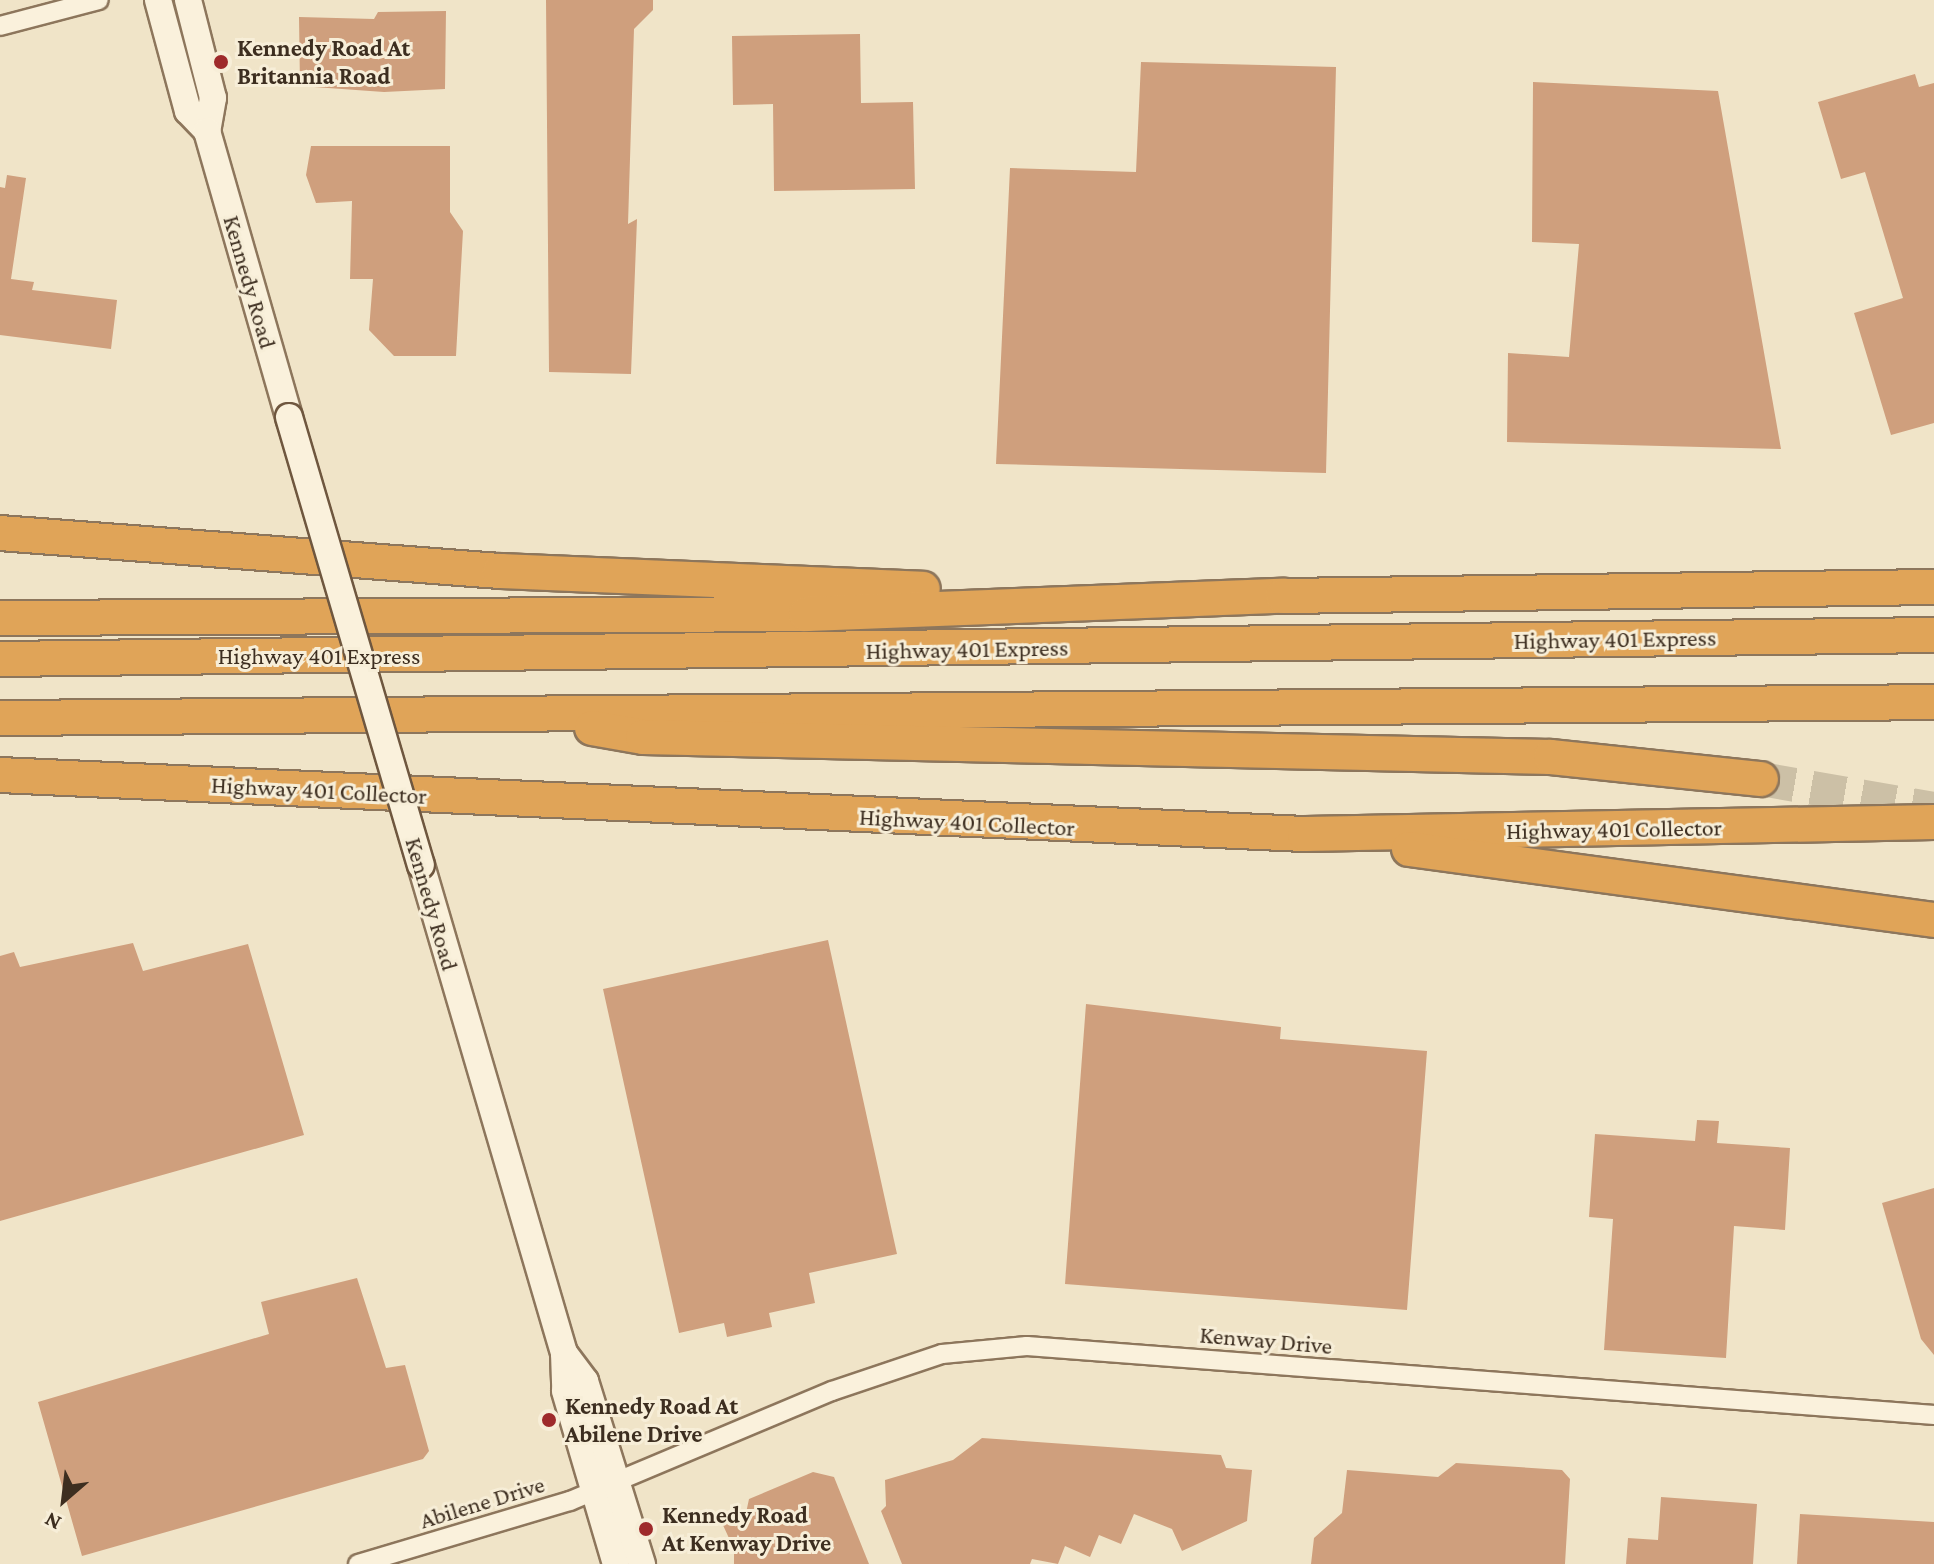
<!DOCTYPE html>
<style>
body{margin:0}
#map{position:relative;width:1934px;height:1564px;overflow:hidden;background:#f0e4c8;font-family:"Crimson Pro",serif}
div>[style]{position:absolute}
.building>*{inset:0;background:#cf9f7d}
.motorway-tunnel>*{height:34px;margin-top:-17px;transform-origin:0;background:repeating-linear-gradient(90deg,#ccc0a6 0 34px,transparent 0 51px)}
.roads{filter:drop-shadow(2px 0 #8d765c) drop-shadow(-2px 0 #8d765c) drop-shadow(0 2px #8d765c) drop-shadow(0 -2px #8d765c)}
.minor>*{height:18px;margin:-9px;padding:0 9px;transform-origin:9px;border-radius:9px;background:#faf1dc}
.secondary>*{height:26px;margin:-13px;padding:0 13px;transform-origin:13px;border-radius:13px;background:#faf1dc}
.motorway>*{height:34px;margin:-17px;padding:0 17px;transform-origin:17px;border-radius:17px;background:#e0a458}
.bridges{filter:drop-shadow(2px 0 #6f573f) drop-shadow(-2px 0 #6f573f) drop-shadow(0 2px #6f573f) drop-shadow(0 -2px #6f573f)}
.secondary-bridge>*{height:26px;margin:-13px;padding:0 13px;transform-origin:13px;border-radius:13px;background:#faf1dc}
.dots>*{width:22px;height:22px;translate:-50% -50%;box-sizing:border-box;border:4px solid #f7eed8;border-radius:50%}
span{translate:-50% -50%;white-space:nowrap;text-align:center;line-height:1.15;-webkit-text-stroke:6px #f7eed8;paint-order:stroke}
.poi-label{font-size:24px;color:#3d2e20;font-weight:700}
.left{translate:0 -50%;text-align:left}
.street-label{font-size:24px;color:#3d2e20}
.north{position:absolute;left:24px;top:1460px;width:80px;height:80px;-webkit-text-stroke:6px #f7eed8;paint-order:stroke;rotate:208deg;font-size:22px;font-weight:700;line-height:32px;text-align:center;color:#3d2e20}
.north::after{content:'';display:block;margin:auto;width:28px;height:36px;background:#3d2e20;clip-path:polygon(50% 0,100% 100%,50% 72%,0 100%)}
</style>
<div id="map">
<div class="building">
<i style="clip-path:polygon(546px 0,653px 0,653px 10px,634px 29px,628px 224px,637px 219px,631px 374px,549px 372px)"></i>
<i style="clip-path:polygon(446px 11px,445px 89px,384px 92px,300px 86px,299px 17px,374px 19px,378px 12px)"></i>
<i style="clip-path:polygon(860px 34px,861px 103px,913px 102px,915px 189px,774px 191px,773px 104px,733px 105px,732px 36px)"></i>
<i style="clip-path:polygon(1141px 62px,1336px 67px,1326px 473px,996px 464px,1010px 168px,1136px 172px)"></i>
<i style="clip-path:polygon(1915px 74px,1919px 87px,1934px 83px,1934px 423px,1891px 435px,1854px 313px,1903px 298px,1865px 172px,1841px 179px,1818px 102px)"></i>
<i style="clip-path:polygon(1533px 82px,1718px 91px,1781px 449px,1507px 442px,1508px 353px,1569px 357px,1579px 244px,1532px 242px)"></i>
<i style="clip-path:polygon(311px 146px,450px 146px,450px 212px,463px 231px,456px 356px,394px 356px,369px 330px,373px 279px,350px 279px,352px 201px,316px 203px,306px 175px)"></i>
<i style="clip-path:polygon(7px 175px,26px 178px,11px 279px,34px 282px,32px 290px,117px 300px,111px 349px,0 335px,0 187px,5px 188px)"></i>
<i style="clip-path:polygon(828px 940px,897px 1254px,809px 1273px,815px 1303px,769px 1313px,772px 1327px,727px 1337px,724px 1323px,679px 1333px,603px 989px)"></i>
<i style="clip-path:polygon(133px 943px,143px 971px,248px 944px,304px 1135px,0 1221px,0 956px,14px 952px,20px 967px)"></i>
<i style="clip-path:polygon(1086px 1004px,1281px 1027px,1280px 1039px,1427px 1051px,1407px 1310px,1065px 1284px)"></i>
<i style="clip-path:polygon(1697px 1120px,1719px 1121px,1717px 1143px,1790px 1148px,1785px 1230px,1734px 1226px,1726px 1358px,1604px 1350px,1613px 1219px,1589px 1217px,1595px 1134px,1695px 1141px)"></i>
<i style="clip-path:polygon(1934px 1188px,1934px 1355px,1921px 1339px,1882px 1203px)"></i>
<i style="clip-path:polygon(357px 1278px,386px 1368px,405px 1365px,429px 1451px,423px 1459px,82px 1556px,38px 1402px,269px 1334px,261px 1302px)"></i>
<i style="clip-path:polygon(982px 1438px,1221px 1455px,1226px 1468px,1252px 1470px,1247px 1521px,1182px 1551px,1172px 1529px,1134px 1514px,1121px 1544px,1099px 1535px,1090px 1557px,1065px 1546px,1058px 1564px,1032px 1559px,1030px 1564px,902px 1564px,881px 1511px,886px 1506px,885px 1480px,953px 1460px)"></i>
<i style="clip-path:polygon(1456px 1463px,1562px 1470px,1570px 1479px,1565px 1564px,1311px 1564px,1314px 1538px,1342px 1513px,1347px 1470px,1438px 1477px)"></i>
<i style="clip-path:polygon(813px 1472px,834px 1477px,869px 1564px,734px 1564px,734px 1549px,722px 1523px,746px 1513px,749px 1499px)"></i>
<i style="clip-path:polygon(1661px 1497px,1757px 1504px,1753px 1564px,1626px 1564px,1628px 1538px,1658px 1540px)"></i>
<i style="clip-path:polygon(1800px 1514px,1934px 1522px,1934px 1564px,1797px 1564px)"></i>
</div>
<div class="motorway-tunnel">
<i style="left:1761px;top:779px;width:176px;rotate:9.8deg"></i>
</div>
<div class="roads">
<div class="minor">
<i style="left:0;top:26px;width:102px;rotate:-14.7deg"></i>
<i style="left:358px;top:1564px;width:221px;rotate:-16.6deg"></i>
<i style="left:570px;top:1501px;width:284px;rotate:-22.8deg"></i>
<i style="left:832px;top:1391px;width:116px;rotate:-18.6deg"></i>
<i style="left:942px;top:1354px;width:85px;rotate:-5.4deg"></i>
<i style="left:1027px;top:1346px;width:910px;rotate:4.35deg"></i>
</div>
<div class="secondary">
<i style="left:158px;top:0;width:115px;rotate:74.9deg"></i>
<i style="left:188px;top:111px;width:28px;rotate:46deg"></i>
<i style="left:188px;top:0;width:101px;rotate:75.7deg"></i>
<i style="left:213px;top:98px;width:34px;rotate:100deg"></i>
<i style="left:207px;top:131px;width:298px;rotate:74deg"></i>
<i style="left:421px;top:865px;width:509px;rotate:73.67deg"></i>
<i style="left:564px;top:1353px;width:38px;rotate:88deg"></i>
<i style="left:565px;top:1391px;width:180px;rotate:73.6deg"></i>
<i style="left:564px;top:1353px;width:35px;rotate:53deg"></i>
<i style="left:585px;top:1381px;width:192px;rotate:72.7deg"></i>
</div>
<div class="motorway">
<i style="left:0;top:533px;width:501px;rotate:4.35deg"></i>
<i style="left:500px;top:571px;width:423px;rotate:2.4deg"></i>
<i style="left:0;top:618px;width:806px;rotate:-0.28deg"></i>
<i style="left:806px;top:614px;width:477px;rotate:-2.2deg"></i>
<i style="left:1283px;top:596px;width:651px;rotate:-0.79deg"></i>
<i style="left:0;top:659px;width:1934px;rotate:-0.71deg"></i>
<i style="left:0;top:718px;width:1934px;rotate:-0.47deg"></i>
<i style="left:592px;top:728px;width:52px;rotate:10deg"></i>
<i style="left:643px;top:737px;width:908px;rotate:1.26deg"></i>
<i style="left:1551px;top:757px;width:211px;rotate:6deg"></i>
<i style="left:0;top:775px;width:1306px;rotate:2.59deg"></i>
<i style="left:1305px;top:834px;width:629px;rotate:-1.09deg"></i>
<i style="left:1409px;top:849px;width:530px;rotate:7.7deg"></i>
</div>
</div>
<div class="bridges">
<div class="secondary-bridge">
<i style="left:289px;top:417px;width:467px;rotate:73.6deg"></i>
</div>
</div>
<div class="dots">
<i style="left:221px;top:62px;background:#9e2a2b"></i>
<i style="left:549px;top:1420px;background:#9e2a2b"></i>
<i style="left:646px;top:1529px;background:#9e2a2b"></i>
</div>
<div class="poi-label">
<span class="left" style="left:237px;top:62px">Kennedy Road At<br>Britannia Road</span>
<span class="left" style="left:565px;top:1420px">Kennedy Road At<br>Abilene Drive</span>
<span class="left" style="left:662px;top:1529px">Kennedy Road<br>At Kenway Drive</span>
</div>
<div class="street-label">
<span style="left:250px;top:282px;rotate:74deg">Kennedy Road</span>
<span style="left:1615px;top:639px;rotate:-1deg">Highway 401 Express</span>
<span style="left:967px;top:649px;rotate:-1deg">Highway 401 Express</span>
<span style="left:319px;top:656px">Highway 401 Express</span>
<span style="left:319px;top:790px;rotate:3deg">Highway 401 Collector</span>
<span style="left:967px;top:822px;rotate:3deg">Highway 401 Collector</span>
<span style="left:1614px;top:829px;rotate:-1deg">Highway 401 Collector</span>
<span style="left:432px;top:904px;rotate:74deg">Kennedy Road</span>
<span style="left:1266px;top:1340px;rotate:5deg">Kenway Drive</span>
<span style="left:482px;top:1502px;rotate:-17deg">Abilene Drive</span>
</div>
<div class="north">N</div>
</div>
